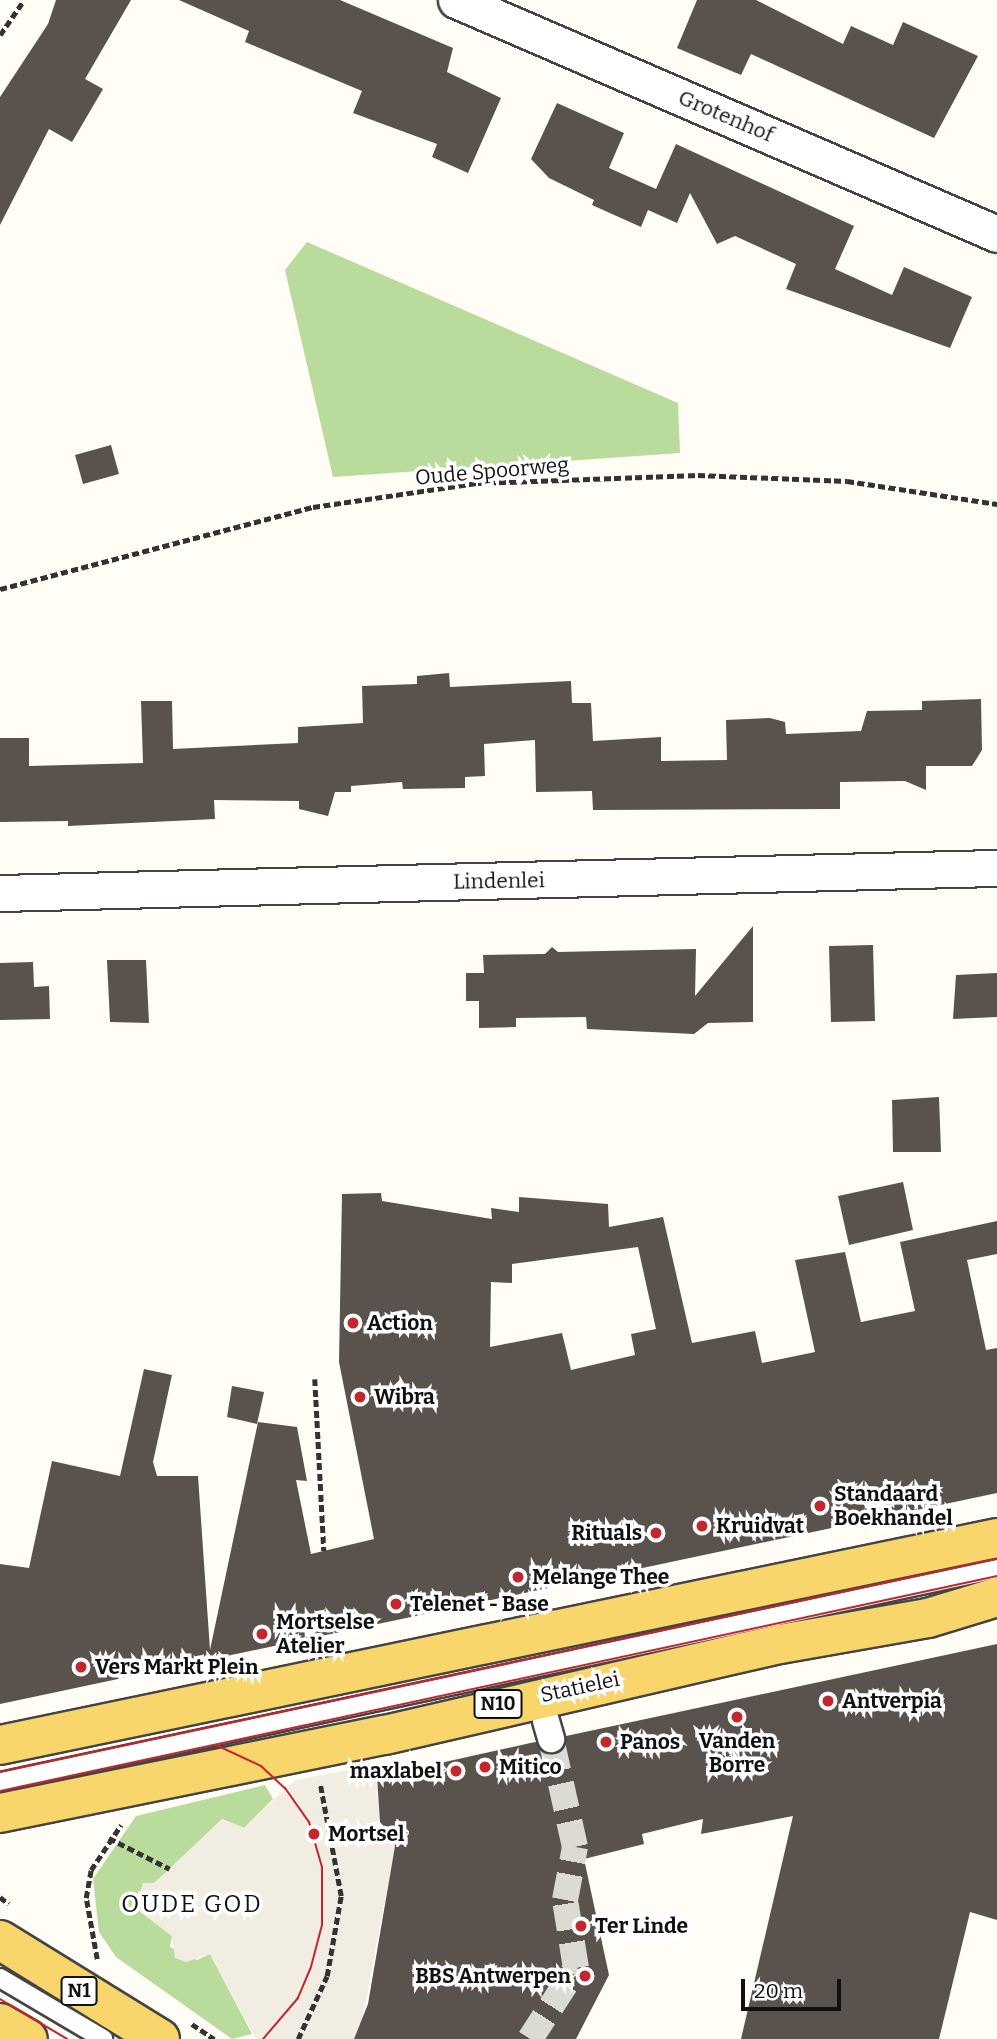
<!DOCTYPE html>
<style>
body{margin:0}
#map{position:relative;width:997px;height:2039px;overflow:hidden;background:#fffdf5;font-family:Bitter,serif}
div>[style]{position:absolute}
.forest>*{inset:0;background:#b9dc9c}
.plaza>*{inset:0;background:#f1ede2}
.building>*{inset:0;background:#5a524d}
.pedestrian-tunnel>*{height:26px;margin-top:-13px;transform-origin:0;background:repeating-linear-gradient(90deg,#dbdad3 0 26px,transparent 0 39px)}
.path>*{height:4.5px;margin-top:-2.25px;transform-origin:0;background:repeating-linear-gradient(90deg,#333 0 7px,transparent 0 10.5px)}
.roads{filter:drop-shadow(2px 0 #444) drop-shadow(-2px 0 #444) drop-shadow(0 2px #444) drop-shadow(0 -2px #444)}
.service>*{height:18px;margin:-9px;padding:0 9px;transform-origin:9px;border-radius:9px;background:#fff}
.pedestrian>*{height:26px;margin:-13px;padding:0 13px;transform-origin:13px;border-radius:13px;background:#fff}
.minor>*{height:35px;margin:-17.5px;padding:0 17.5px;transform-origin:17.5px;border-radius:17.5px;background:#fff}
.primary>*{height:38px;margin:-19px;padding:0 19px;transform-origin:19px;border-radius:19px;background:#f9d66b}
.tram>*{height:2px;margin:-1px;padding:0 1px;transform-origin:1px;border-radius:1px;background:#c4262e}
.dots>*{width:19px;height:19px;translate:-50% -50%;box-sizing:border-box;border:4px solid #fff;border-radius:50%}
span{translate:-50% -50%;white-space:nowrap;text-align:center;line-height:1.15;-webkit-text-stroke:7px #fff;paint-order:stroke}
.shield-label span{padding:2px 5px;background:#fff;border:2px solid;border-radius:5px;-webkit-text-stroke-width:0}
.shield-label{font-size:19px;color:#111;font-weight:700}
.street-label{font-size:21px;color:#111}
.poi-label{font-size:21px;color:#111;font-weight:700}
.left{translate:0 -50%;text-align:left}
.right{translate:-100% -50%;text-align:right}
.quarter-label{font-size:24px;color:#111;letter-spacing:2px}
.scale{position:absolute;left:741px;top:1979px;width:100px;height:32px;box-sizing:border-box;border:4px solid #111;border-top:0;padding-left:9px;font-size:21px;line-height:24px;white-space:nowrap;color:#111;-webkit-text-stroke:5px #fff;paint-order:stroke}
</style>
<div id="map">
<div class="forest">
<i style="clip-path:polygon(307px 242px,678px 403px,680px 453px,333px 477px,285px 270px)"></i>
<i style="clip-path:polygon(265px 1785px,273px 1799px,244px 1828px,222px 1819px,136px 1908px,172px 1936px,170px 1947px,197px 1960px,210px 1954px,252px 2034px,232px 2039px,116px 1957px,99px 1932px,93px 1879px,136px 1816px)"></i>
</div>
<div class="plaza">
<i style="clip-path:polygon(375px 1765px,381px 1836px,392px 1837px,395px 1846px,360px 2032px,354px 2039px,256px 2039px,210px 1954px,186px 1962px,175px 1958px,172px 1936px,135px 1908px,143px 1883px,154px 1883px,222px 1819px,244px 1828px,295px 1780px)"></i>
</div>
<div class="building">
<i style="clip-path:polygon(56px 0,131px 0,85px 79px,103px 89px,72px 142px,49px 129px,0 225px,0 97px,48px 24px)"></i>
<i style="clip-path:polygon(179px 0,340px 0,453px 48px,447px 72px,501px 98px,468px 173px,432px 157px,437px 144px,353px 113px,362px 91px,245px 42px,249px 31px)"></i>
<i style="clip-path:polygon(697px 0,756px 0,843px 44px,851px 26px,893px 45px,903px 22px,978px 56px,934px 138px,751px 54px,741px 75px,677px 48px)"></i>
<i style="clip-path:polygon(557px 103px,624px 133px,609px 168px,656px 189px,676px 144px,854px 226px,835px 269px,892px 295px,904px 267px,972px 297px,950px 348px,786px 289px,796px 264px,735px 236px,717px 244px,690px 193px,677px 223px,648px 210px,641px 227px,592px 205px,594px 200px,549px 178px,531px 159px)"></i>
<i style="clip-path:polygon(111px 445px,119px 474px,83px 484px,75px 455px)"></i>
<i style="clip-path:polygon(449px 673px,450px 687px,571px 681px,572px 703px,591px 703px,593px 741px,661px 737px,661px 761px,727px 760px,726px 720px,770px 718px,785px 722px,786px 734px,861px 731px,867px 711px,922px 710px,922px 701px,981px 699px,982px 750px,972px 766px,926px 766px,926px 790px,905px 781px,840px 782px,840px 809px,593px 810px,592px 791px,536px 792px,535px 740px,484px 744px,485px 776px,465px 777px,465px 788px,403px 789px,402px 782px,351px 786px,351px 792px,335px 792px,328px 816px,299px 809px,299px 801px,214px 800px,215px 819px,68px 826px,68px 821px,0 822px,0 738px,29px 738px,29px 766px,143px 763px,141px 701px,172px 701px,173px 749px,298px 743px,298px 727px,363px 723px,362px 686px,417px 684px,417px 676px)"></i>
<i style="clip-path:polygon(753px 926px,753px 1022px,708px 1023px,694px 1034px,587px 1029px,586px 1017px,516px 1018px,516px 1027px,479px 1028px,479px 1001px,466px 1001px,466px 973px,484px 973px,483px 955px,545px 954px,552px 947px,558px 952px,696px 949px,695px 996px)"></i>
<i style="clip-path:polygon(873px 945px,875px 1021px,831px 1022px,829px 946px)"></i>
<i style="clip-path:polygon(107px 960px,146px 960px,149px 1023px,110px 1022px)"></i>
<i style="clip-path:polygon(33px 962px,34px 987px,49px 986px,50px 1019px,0 1020px,0 963px)"></i>
<i style="clip-path:polygon(997px 973px,997px 1017px,953px 1019px,956px 975px)"></i>
<i style="clip-path:polygon(939px 1097px,941px 1152px,893px 1152px,892px 1100px)"></i>
<i style="clip-path:polygon(903px 1182px,913px 1230px,849px 1245px,838px 1196px)"></i>
<i style="clip-path:polygon(evenodd,381px 1193px,382px 1201px,492px 1219px,491px 1208px,519px 1212px,519px 1197px,608px 1204px,609px 1227px,663px 1217px,692px 1343px,755px 1331px,762px 1363px,815px 1352px,795px 1260px,845px 1252px,861px 1322px,915px 1311px,900px 1242px,997px 1221px,997px 1254px,967px 1260px,986px 1350px,997px 1348px,997px 1493px,0 1704px,0 1564px,29px 1568px,52px 1461px,120px 1476px,144px 1369px,172px 1375px,153px 1462px,157px 1476px,198px 1476px,210px 1650px,258px 1422px,297px 1427px,307px 1481px,296px 1480px,311px 1554px,374px 1539px,339px 1362px,342px 1194px,381px 1193px,638px 1247px,656px 1329px,631px 1334px,635px 1355px,571px 1370px,562px 1333px,490px 1347px,491px 1282px,512px 1283px,512px 1264px,638px 1247px)"></i>
<i style="clip-path:polygon(232px 1386px,264px 1392px,257px 1424px,227px 1417px)"></i>
<i style="clip-path:polygon(997px 1644px,997px 1920px,970px 1912px,939px 2039px,741px 2039px,793px 1816px,701px 1834px,703px 1819px,642px 1834px,644px 1844px,584px 1859px,609px 1975px,576px 2039px,354px 2039px,368px 2004px,395px 1846px,392px 1837px,381px 1837px,377px 1777px,535px 1742px,555px 1754px,566px 1736px)"></i>
</div>
<div class="pedestrian-tunnel">
<i style="left:530px;top:2039px;width:85px;rotate:-57.1deg"></i>
<i style="left:576px;top:1968px;width:69px;rotate:-99.2deg"></i>
<i style="left:565px;top:1900px;width:54px;rotate:-79.3deg"></i>
<i style="left:575px;top:1847px;width:111px;rotate:-102.5deg"></i>
</div>
<div class="path">
<i style="left:0;top:35px;width:42px;rotate:-55.6deg"></i>
<i style="left:0;top:589px;width:324px;rotate:-14.7deg"></i>
<i style="left:313px;top:507px;width:167px;rotate:-8.3deg"></i>
<i style="left:478px;top:483px;width:220px;rotate:-2.1deg"></i>
<i style="left:698px;top:475px;width:149px;rotate:2.3deg"></i>
<i style="left:847px;top:481px;width:152px;rotate:8.7deg"></i>
<i style="left:315px;top:1379px;width:172px;rotate:87deg"></i>
<i style="left:109px;top:1838px;width:68px;rotate:26.9deg"></i>
<i style="left:0;top:1897px;width:11px;rotate:38deg"></i>
<i style="left:97px;top:1959px;width:62px;rotate:-100.2deg"></i>
<i style="left:86px;top:1898px;width:28px;rotate:-80deg"></i>
<i style="left:91px;top:1870px;width:54px;rotate:-56.3deg"></i>
<i style="left:192px;top:2024px;width:27px;rotate:34deg"></i>
<i style="left:298px;top:2039px;width:69px;rotate:-65.3deg"></i>
<i style="left:327px;top:1976px;width:81px;rotate:-80.1deg"></i>
<i style="left:341px;top:1896px;width:114px;rotate:-100.6deg"></i>
</div>
<div class="roads">
<div class="service">
<i style="left:0;top:1782px;width:1019px;rotate:-12.06deg"></i>
<i style="left:0;top:1978px;width:120px;rotate:30.6deg"></i>
</div>
<div class="pedestrian">
<i style="left:546px;top:1721px;width:19px;rotate:74deg"></i>
</div>
<div class="minor">
<i style="left:456px;top:0;width:589px;rotate:23.39deg"></i>
<i style="left:0;top:893px;width:997px;rotate:-1.44deg"></i>
</div>
<div class="primary">
<i style="left:0;top:1745px;width:1018px;rotate:-11.73deg"></i>
<i style="left:0;top:1813px;width:393px;rotate:-11.5deg"></i>
<i style="left:385px;top:1735px;width:405px;rotate:-13deg"></i>
<i style="left:780px;top:1644px;width:150px;rotate:-10deg"></i>
<i style="left:928px;top:1618px;width:72px;rotate:-16.9deg"></i>
<i style="left:0;top:1940px;width:188px;rotate:31.7deg"></i>
<i style="left:0;top:2023px;width:32px;rotate:30deg"></i>
</div>
</div>
<div class="tram">
<i style="left:216px;top:1745px;width:50px;rotate:25deg"></i>
<i style="left:261px;top:1766px;width:33px;rotate:43deg"></i>
<i style="left:285px;top:1788px;width:42px;rotate:54.8deg"></i>
<i style="left:309px;top:1822px;width:47px;rotate:73.9deg"></i>
<i style="left:322px;top:1867px;width:58px;rotate:90deg"></i>
<i style="left:322px;top:1925px;width:43px;rotate:104.7deg"></i>
<i style="left:311px;top:1967px;width:34px;rotate:113deg"></i>
<i style="left:298px;top:1998px;width:54px;rotate:130.5deg"></i>
<i style="left:0;top:1772px;width:1019px;rotate:-12.06deg"></i>
<i style="left:0;top:1791px;width:1020px;rotate:-12.17deg"></i>
<i style="left:0;top:1999px;width:78px;rotate:30.8deg"></i>
</div>
<div class="dots">
<i style="left:353px;top:1323px;background:#c4262e"></i>
<i style="left:360px;top:1397px;background:#c4262e"></i>
<i style="left:820px;top:1506px;background:#c4262e"></i>
<i style="left:702px;top:1526px;background:#c4262e"></i>
<i style="left:656px;top:1533px;background:#c4262e"></i>
<i style="left:518px;top:1577px;background:#c4262e"></i>
<i style="left:396px;top:1604px;background:#c4262e"></i>
<i style="left:262px;top:1634px;background:#c4262e"></i>
<i style="left:81px;top:1667px;background:#c4262e"></i>
<i style="left:828px;top:1701px;background:#c4262e"></i>
<i style="left:737px;top:1717px;background:#c4262e"></i>
<i style="left:606px;top:1742px;background:#c4262e"></i>
<i style="left:485px;top:1767px;background:#c4262e"></i>
<i style="left:456px;top:1771px;background:#c4262e"></i>
<i style="left:314px;top:1834px;background:#c4262e"></i>
<i style="left:581px;top:1926px;background:#c4262e"></i>
<i style="left:585px;top:1976px;background:#c4262e"></i>
</div>
<div class="shield-label">
<span style="left:498px;top:1704px">N10</span>
<span style="left:79px;top:1991px">N1</span>
</div>
<div class="street-label">
<span style="left:726px;top:116px;rotate:23deg">Grotenhof</span>
<span style="left:492px;top:471px;rotate:-5deg">Oude Spoorweg</span>
<span style="left:499px;top:881px;rotate:-1deg">Lindenlei</span>
<span style="left:580px;top:1687px;rotate:-12deg">Statielei</span>
</div>
<div class="poi-label">
<span class="left" style="left:367px;top:1323px">Action</span>
<span class="left" style="left:374px;top:1397px">Wibra</span>
<span class="left" style="left:834px;top:1506px">Standaard<br>Boekhandel</span>
<span class="left" style="left:716px;top:1526px">Kruidvat</span>
<span class="right" style="left:642px;top:1533px">Rituals</span>
<span class="left" style="left:532px;top:1577px">Melange Thee</span>
<span class="left" style="left:410px;top:1604px">Telenet - Base</span>
<span class="left" style="left:276px;top:1634px">Mortselse<br>Atelier</span>
<span class="left" style="left:95px;top:1667px">Vers Markt Plein</span>
<span class="left" style="left:842px;top:1701px">Antverpia</span>
<span style="left:737px;top:1753px">Vanden<br>Borre</span>
<span class="left" style="left:620px;top:1742px">Panos</span>
<span class="left" style="left:499px;top:1767px">Mitico</span>
<span class="right" style="left:442px;top:1771px">maxlabel</span>
<span class="left" style="left:328px;top:1834px">Mortsel</span>
<span class="left" style="left:595px;top:1926px">Ter Linde</span>
<span class="right" style="left:571px;top:1976px">BBS Antwerpen</span>
</div>
<div class="quarter-label">
<span style="left:192px;top:1905px">OUDE GOD</span>
</div>
<div class="scale">20 m</div>
</div>
